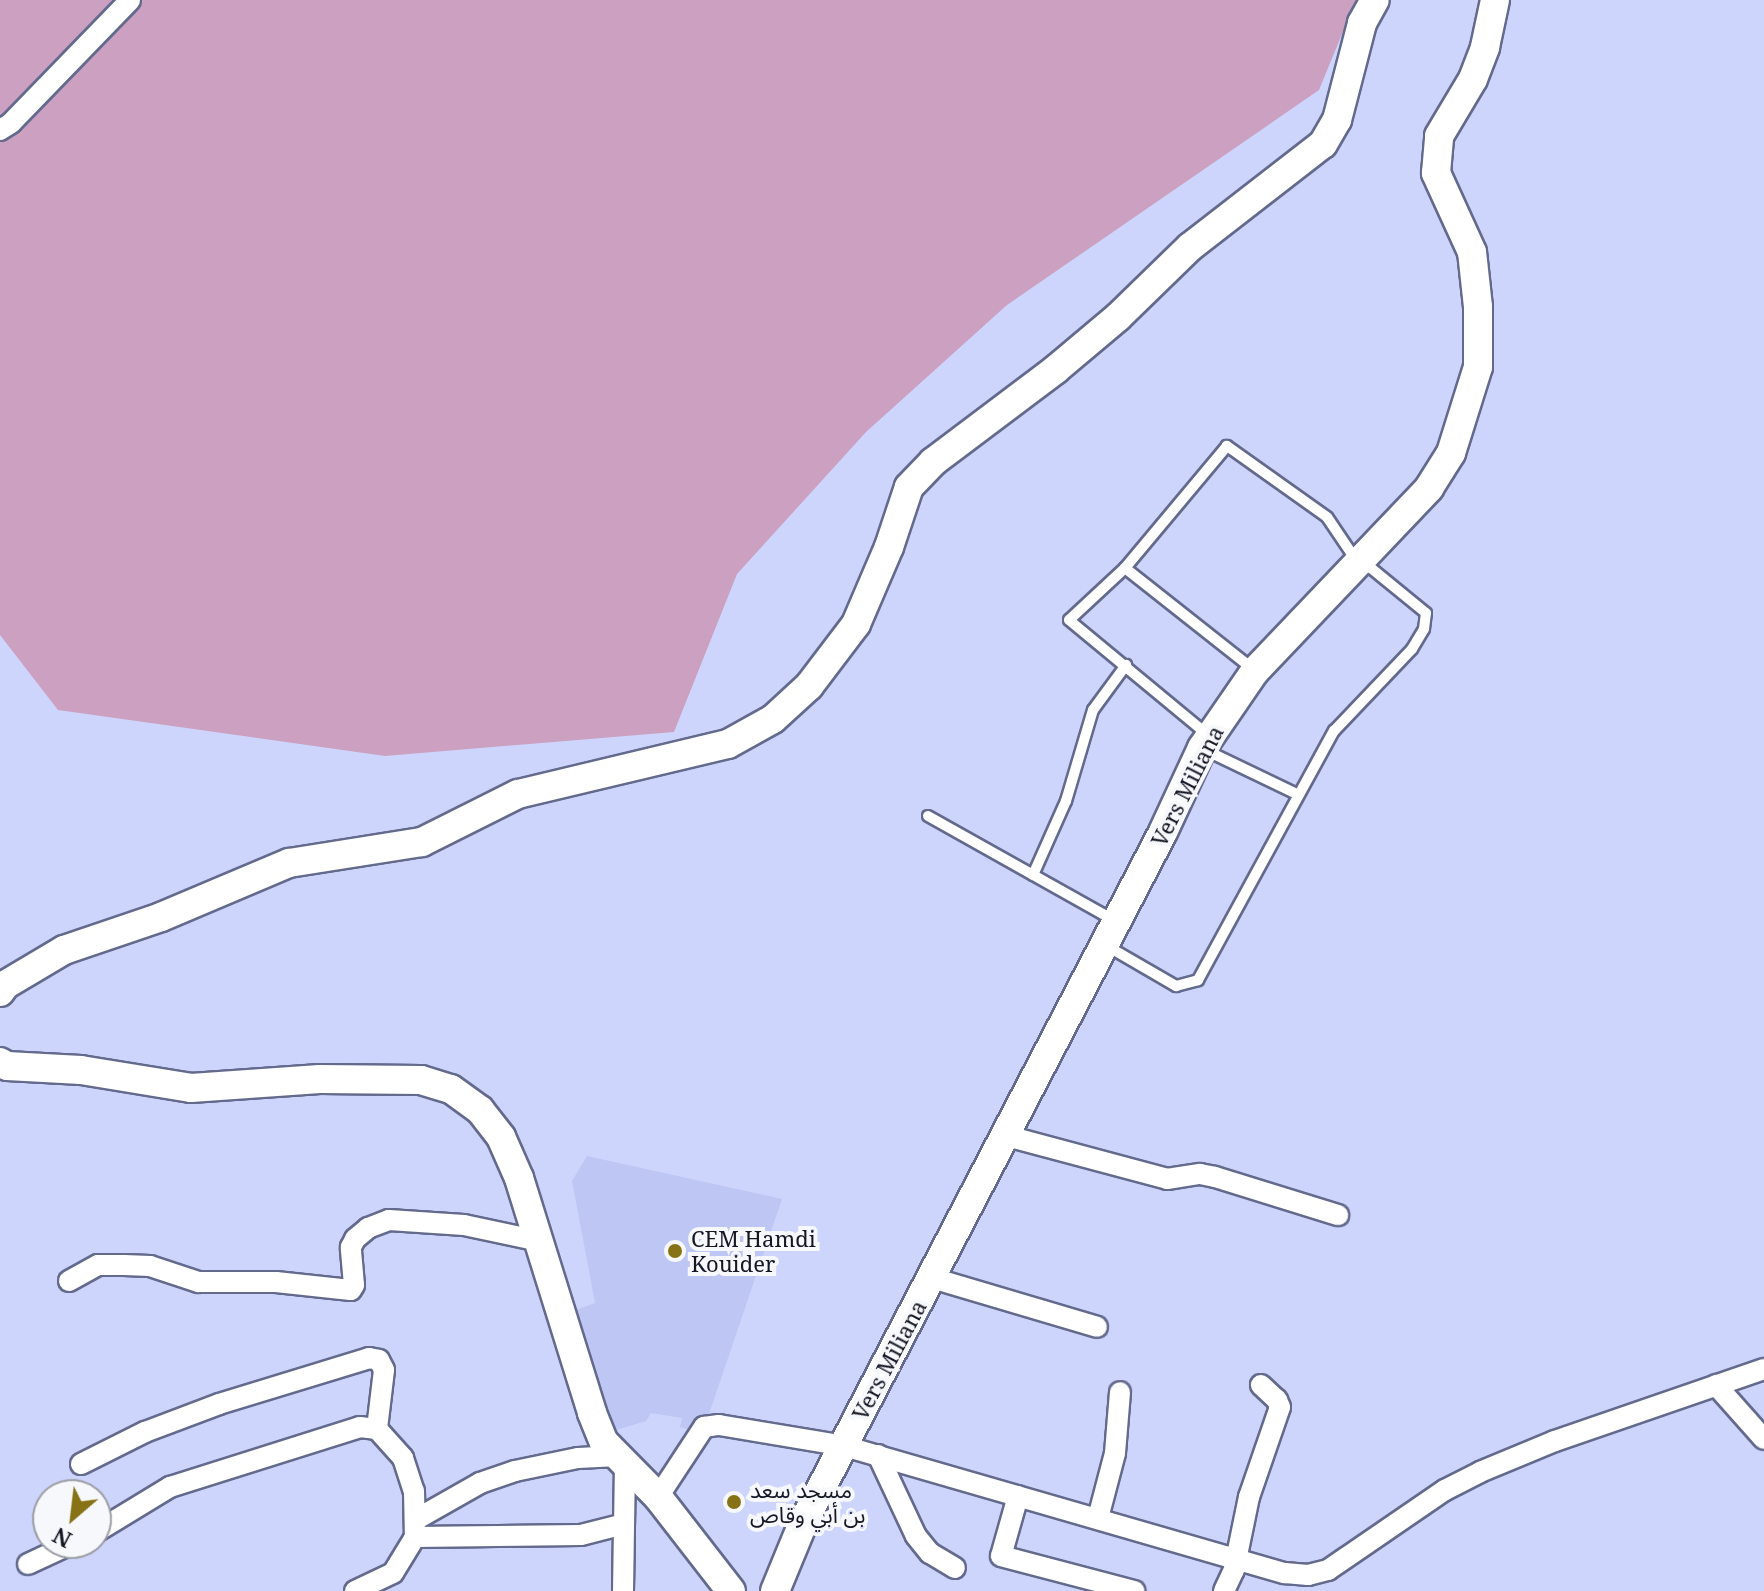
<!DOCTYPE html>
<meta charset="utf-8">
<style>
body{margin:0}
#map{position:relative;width:1764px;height:1591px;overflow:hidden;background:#cdd5fc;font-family:"Noto Serif","Noto Sans Arabic",serif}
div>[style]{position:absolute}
.built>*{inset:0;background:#bec7f4}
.green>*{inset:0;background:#cba0c0}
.roads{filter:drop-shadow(2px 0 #636a8c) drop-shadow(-2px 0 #636a8c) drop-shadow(0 2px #636a8c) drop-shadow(0 -2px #636a8c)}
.lane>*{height:10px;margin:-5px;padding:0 5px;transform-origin:5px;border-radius:5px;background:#fff}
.street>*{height:20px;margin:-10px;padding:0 10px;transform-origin:10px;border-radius:10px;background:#fff}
.secondary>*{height:28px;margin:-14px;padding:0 14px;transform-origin:14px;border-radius:14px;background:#fff}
.dots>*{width:22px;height:22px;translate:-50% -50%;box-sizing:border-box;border:4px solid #f7f8fc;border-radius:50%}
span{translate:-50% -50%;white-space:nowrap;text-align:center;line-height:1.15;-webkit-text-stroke:8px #f7f8fc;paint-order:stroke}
.street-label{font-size:22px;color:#141724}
.poi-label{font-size:22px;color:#141724}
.left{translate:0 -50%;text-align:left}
.north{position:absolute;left:32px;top:1479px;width:80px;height:80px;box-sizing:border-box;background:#f7f8fc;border:2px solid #9c9ea6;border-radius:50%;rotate:208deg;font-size:22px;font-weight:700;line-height:32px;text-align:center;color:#141724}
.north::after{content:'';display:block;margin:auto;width:28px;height:36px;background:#877315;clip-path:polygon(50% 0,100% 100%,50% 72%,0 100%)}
</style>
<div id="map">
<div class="built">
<i style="clip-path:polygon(587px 1156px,782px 1199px,707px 1420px,693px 1419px,692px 1431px,680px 1427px,682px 1418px,651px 1413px,646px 1421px,613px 1431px,573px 1311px,595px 1303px,572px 1181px)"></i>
</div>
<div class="green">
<i style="clip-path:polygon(0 0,1356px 0,1319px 90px,1007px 305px,866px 432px,737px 574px,674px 732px,385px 756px,58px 710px,0 635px)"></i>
</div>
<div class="roads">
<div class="lane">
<i style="left:1125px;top:568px;width:76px;rotate:137.1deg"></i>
<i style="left:1069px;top:620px;width:182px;rotate:39.6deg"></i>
<i style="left:1205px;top:750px;width:102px;rotate:25.6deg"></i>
<i style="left:928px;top:816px;width:214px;rotate:29.3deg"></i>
<i style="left:1033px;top:875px;width:81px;rotate:-66deg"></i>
<i style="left:1066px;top:801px;width:95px;rotate:-73.5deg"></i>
<i style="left:1093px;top:710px;width:56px;rotate:-53.7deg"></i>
<i style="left:1107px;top:946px;width:80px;rotate:30.1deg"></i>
<i style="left:1176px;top:986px;width:23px;rotate:-15deg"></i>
<i style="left:1198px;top:980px;width:284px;rotate:-61.4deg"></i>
<i style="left:1334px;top:731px;width:113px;rotate:-46.4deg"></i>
<i style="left:1412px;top:649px;width:23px;rotate:-59deg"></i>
<i style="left:1424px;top:629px;width:16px;rotate:-83deg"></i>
<i style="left:1426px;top:613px;width:71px;rotate:-140.7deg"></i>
<i style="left:1371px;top:568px;width:14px;rotate:-159deg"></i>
<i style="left:1358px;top:563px;width:55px;rotate:-124deg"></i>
<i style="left:1327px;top:517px;width:123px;rotate:-144.6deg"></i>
<i style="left:1227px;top:446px;width:159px;rotate:129.9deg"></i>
<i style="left:1125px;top:568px;width:163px;rotate:38.3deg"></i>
</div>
<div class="street">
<i style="left:0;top:130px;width:13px;rotate:-32deg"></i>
<i style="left:11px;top:123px;width:171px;rotate:-45.9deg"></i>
<i style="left:1007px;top:1136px;width:166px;rotate:15deg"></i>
<i style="left:1167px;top:1179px;width:33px;rotate:-9deg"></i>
<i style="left:1200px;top:1174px;width:15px;rotate:11deg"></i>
<i style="left:1215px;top:1177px;width:129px;rotate:17.2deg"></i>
<i style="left:932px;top:1278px;width:172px;rotate:16.5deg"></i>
<i style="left:69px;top:1281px;width:33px;rotate:-29deg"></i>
<i style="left:98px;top:1265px;width:26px"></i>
<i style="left:124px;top:1265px;width:26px;rotate:2deg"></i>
<i style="left:150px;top:1266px;width:51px;rotate:18.4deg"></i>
<i style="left:198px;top:1282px;width:78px"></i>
<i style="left:276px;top:1282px;width:75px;rotate:6.1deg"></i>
<i style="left:351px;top:1290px;width:6px;rotate:-59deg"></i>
<i style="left:354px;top:1285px;width:38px;rotate:-95deg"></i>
<i style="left:351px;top:1247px;width:9px;rotate:-63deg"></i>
<i style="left:355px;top:1239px;width:17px;rotate:-40deg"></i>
<i style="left:368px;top:1228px;width:22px;rotate:-21deg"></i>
<i style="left:389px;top:1220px;width:75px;rotate:3.8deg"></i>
<i style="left:464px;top:1225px;width:77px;rotate:12deg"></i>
<i style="left:1716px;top:1385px;width:72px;rotate:48.4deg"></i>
<i style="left:878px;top:1455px;width:89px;rotate:64.9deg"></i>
<i style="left:916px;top:1536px;width:22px;rotate:51deg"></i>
<i style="left:930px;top:1553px;width:29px;rotate:31deg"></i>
<i style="left:81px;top:1464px;width:72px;rotate:-26.6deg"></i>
<i style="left:145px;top:1432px;width:79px;rotate:-20.7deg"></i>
<i style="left:219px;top:1404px;width:157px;rotate:-17deg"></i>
<i style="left:369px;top:1358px;width:10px;rotate:11deg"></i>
<i style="left:379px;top:1360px;width:11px;rotate:63deg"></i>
<i style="left:384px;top:1370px;width:59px;rotate:96.8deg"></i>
<i style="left:1018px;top:1496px;width:62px;rotate:105.8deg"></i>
<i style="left:1001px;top:1556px;width:138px;rotate:14.7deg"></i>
<i style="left:658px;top:1497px;width:84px;rotate:-56.7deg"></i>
<i style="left:704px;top:1427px;width:15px;rotate:-8deg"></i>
<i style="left:719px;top:1425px;width:127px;rotate:9.5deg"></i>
<i style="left:844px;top:1446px;width:459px;rotate:16.1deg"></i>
<i style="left:1285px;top:1573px;width:23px;rotate:5deg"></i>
<i style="left:1308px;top:1575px;width:21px;rotate:-14deg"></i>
<i style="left:1328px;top:1570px;width:142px;rotate:-34.4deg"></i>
<i style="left:1445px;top:1490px;width:39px;rotate:-27deg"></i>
<i style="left:1480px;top:1472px;width:81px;rotate:-22.5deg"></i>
<i style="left:1555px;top:1441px;width:221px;rotate:-19deg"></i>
<i style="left:1098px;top:1518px;width:67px;rotate:-75.3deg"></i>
<i style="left:1115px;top:1453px;width:61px;rotate:-85.3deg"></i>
<i style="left:415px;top:1520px;width:75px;rotate:-29.6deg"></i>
<i style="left:480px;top:1483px;width:37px;rotate:-19deg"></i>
<i style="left:515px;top:1471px;width:64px;rotate:-11.7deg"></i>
<i style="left:578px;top:1458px;width:40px;rotate:-2.9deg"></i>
<i style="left:96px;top:1532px;width:87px;rotate:-31.3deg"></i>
<i style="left:170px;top:1487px;width:199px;rotate:-17.5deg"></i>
<i style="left:360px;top:1427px;width:17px;rotate:7deg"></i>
<i style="left:377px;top:1429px;width:39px;rotate:48deg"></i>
<i style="left:403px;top:1458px;width:35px;rotate:72deg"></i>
<i style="left:414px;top:1491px;width:46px;rotate:88.8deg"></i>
<i style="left:415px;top:1537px;width:42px;rotate:121.4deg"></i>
<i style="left:393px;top:1573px;width:42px;rotate:154.7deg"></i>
<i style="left:415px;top:1537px;width:166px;rotate:-0.7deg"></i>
<i style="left:581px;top:1535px;width:44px;rotate:-14.3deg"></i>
<i style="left:28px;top:1564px;width:50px;rotate:-25deg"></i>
<i style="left:623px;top:1591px;width:128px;rotate:-89.1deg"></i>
<i style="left:1224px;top:1591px;width:23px;rotate:-65deg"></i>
<i style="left:1234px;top:1570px;width:75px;rotate:-78.4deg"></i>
<i style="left:1249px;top:1497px;width:95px;rotate:-71deg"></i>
<i style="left:1280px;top:1407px;width:8px;rotate:-113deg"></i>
<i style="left:1277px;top:1400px;width:22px;rotate:-137deg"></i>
</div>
<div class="secondary">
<i style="left:0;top:992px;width:9px;rotate:-54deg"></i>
<i style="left:5px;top:985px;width:69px;rotate:-30.7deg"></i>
<i style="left:64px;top:950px;width:102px;rotate:-18.8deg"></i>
<i style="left:161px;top:917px;width:139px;rotate:-22.9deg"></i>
<i style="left:289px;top:863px;width:135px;rotate:-9deg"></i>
<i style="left:422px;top:842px;width:107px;rotate:-26.6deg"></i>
<i style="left:518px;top:794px;width:216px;rotate:-13.4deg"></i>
<i style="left:728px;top:744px;width:51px;rotate:-29.1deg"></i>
<i style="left:773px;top:719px;width:49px;rotate:-42.5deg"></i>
<i style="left:809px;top:686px;width:78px;rotate:-52.8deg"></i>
<i style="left:856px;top:624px;width:84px;rotate:-66.8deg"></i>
<i style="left:889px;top:547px;width:63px;rotate:-71.6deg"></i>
<i style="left:909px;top:487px;width:35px;rotate:-46deg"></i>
<i style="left:933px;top:462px;width:153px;rotate:-37deg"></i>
<i style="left:1055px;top:370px;width:82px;rotate:-40.1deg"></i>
<i style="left:1118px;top:317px;width:100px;rotate:-44.2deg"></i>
<i style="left:1190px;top:247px;width:168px;rotate:-37.8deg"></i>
<i style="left:1323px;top:144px;width:28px;rotate:-60deg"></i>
<i style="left:1337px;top:120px;width:100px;rotate:-75.5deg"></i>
<i style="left:1362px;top:23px;width:26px;rotate:-61deg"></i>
<i style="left:0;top:1062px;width:8px;rotate:30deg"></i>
<i style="left:7px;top:1066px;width:74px;rotate:3.1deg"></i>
<i style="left:81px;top:1070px;width:111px;rotate:9.3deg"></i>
<i style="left:191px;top:1088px;width:129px;rotate:-4deg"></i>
<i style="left:320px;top:1079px;width:101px;rotate:0.6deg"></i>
<i style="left:421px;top:1080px;width:31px;rotate:17deg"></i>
<i style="left:451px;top:1089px;width:36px;rotate:36deg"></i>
<i style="left:480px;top:1110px;width:34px;rotate:52deg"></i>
<i style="left:501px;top:1137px;width:45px;rotate:66.3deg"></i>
<i style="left:519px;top:1178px;width:246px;rotate:72.7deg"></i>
<i style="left:592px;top:1413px;width:31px;rotate:68deg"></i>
<i style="left:604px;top:1442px;width:77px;rotate:45.5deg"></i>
<i style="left:658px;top:1497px;width:119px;rotate:52.2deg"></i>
<i style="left:775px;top:1591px;width:74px;rotate:-67.6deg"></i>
<i style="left:803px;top:1523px;width:779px;rotate:-62.48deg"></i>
<i style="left:1163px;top:832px;width:93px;rotate:-65.1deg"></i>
<i style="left:1202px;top:748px;width:93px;rotate:-55.5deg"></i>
<i style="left:1255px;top:671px;width:253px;rotate:-46.4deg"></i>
<i style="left:1429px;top:488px;width:41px;rotate:-57.8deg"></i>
<i style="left:1451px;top:453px;width:90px;rotate:-72.6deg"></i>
<i style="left:1478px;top:367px;width:60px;rotate:-90deg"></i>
<i style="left:1478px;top:307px;width:55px;rotate:-96.2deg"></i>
<i style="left:1472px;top:252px;width:87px;rotate:-114.5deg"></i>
<i style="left:1436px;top:173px;width:37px;rotate:-85deg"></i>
<i style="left:1439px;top:136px;width:66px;rotate:-59.2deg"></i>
<i style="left:1473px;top:79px;width:34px;rotate:-69deg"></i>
<i style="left:1485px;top:47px;width:48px;rotate:-78deg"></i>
</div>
</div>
<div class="dots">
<i style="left:675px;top:1251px;background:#877315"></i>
<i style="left:734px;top:1502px;background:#877315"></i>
</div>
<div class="street-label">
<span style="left:1187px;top:786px;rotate:-63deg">Vers Miliana</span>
<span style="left:889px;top:1360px;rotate:-62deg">Vers Miliana</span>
</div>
<div class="poi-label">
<span class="left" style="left:691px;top:1251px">CEM Hamdi<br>Kouider</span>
<span class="left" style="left:750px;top:1502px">مسجد سعد<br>بن أبي وقاص</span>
</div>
<div class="north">N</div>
</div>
